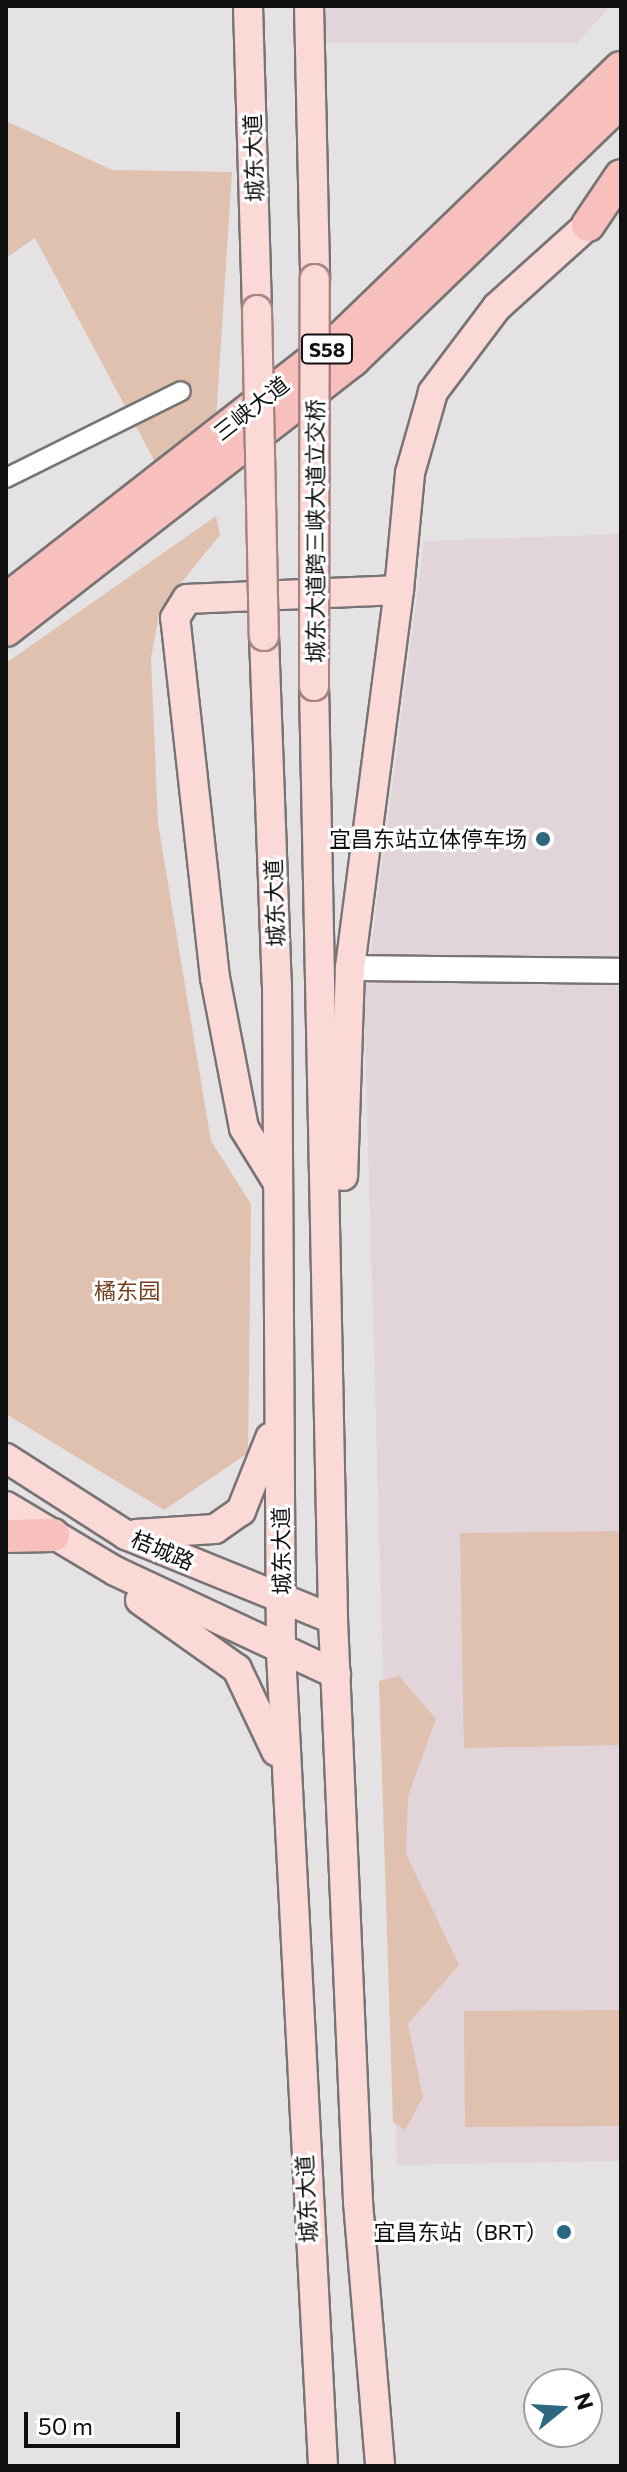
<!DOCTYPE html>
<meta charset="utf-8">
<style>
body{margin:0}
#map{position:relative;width:627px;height:2472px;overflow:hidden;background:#e5e2e3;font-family:Commissioner,"Noto Sans SC",sans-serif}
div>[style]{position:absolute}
.built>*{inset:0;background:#e2d5d9}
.green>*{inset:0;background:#e0c0af}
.roads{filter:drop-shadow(2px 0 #787475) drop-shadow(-2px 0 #787475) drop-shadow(0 2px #787475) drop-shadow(0 -2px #787475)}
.street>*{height:18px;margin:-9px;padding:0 9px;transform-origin:9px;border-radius:9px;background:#fff}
.secondary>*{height:24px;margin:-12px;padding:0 12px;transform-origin:12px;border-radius:12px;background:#fff}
.primary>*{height:28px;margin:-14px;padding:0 14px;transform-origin:14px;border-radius:14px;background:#fad9d7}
.highway>*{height:32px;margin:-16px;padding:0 16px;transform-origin:16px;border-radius:16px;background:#f7c0bc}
.bridges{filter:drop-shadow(2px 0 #a68280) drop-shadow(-2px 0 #a68280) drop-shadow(0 2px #a68280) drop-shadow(0 -2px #a68280)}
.primary-bridge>*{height:28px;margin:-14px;padding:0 14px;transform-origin:14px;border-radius:14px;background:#fad9d7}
.dots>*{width:22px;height:22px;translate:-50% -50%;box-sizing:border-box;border:4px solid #fff;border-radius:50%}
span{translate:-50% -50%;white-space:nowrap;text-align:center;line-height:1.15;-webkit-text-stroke:6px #fff;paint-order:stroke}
.shield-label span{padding:2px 6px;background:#fff;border:2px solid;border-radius:6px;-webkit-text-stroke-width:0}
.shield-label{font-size:20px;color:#111011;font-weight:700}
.street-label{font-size:22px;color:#111011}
.poi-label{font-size:22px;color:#111011}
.right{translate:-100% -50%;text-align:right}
.park-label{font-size:22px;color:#754021}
.frame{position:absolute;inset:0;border:8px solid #111011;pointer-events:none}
.north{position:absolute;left:523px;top:2368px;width:80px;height:80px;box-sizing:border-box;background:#fff;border:2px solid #a09fa0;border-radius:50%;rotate:72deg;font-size:22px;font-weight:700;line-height:32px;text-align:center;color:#111011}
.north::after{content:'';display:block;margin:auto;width:28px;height:36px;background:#2d6880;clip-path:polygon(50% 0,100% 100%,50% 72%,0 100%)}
.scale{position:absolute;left:24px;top:2412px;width:156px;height:36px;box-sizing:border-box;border:4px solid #111011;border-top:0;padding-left:10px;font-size:24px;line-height:28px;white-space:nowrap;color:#111011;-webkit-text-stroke:6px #fff;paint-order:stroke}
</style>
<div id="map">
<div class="built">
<i style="clip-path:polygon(324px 6px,610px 6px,577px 43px,324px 43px)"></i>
<i style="clip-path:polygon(621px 534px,621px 2161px,397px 2165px,364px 1003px,424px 541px)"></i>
</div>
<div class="green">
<i style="clip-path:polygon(6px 121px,112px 170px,232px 172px,216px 419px,155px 462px,35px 238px,6px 258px)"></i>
<i style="clip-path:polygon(216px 516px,220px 535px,160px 609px,151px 658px,158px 823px,211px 1141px,251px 1204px,248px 1453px,164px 1510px,6px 1414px,6px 663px)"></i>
<i style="clip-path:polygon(621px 1531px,621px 1745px,464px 1748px,460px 1533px)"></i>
<i style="clip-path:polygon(399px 1676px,436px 1719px,408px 1796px,406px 1854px,459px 1965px,408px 2024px,423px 2097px,405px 2130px,393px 2122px,379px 1681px)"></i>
<i style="clip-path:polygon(621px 2010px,621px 2126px,465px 2127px,464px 2011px)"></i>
</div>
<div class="roads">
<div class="street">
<i style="left:6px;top:478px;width:195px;rotate:-26.4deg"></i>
</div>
<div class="secondary">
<i style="left:350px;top:968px;width:271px;rotate:0.6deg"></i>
</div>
<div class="primary">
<i style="left:248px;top:6px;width:304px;rotate:88.3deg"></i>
<i style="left:309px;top:6px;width:273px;rotate:88.7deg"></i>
<i style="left:399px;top:590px;width:118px;rotate:-84.6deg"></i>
<i style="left:410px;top:473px;width:84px;rotate:-74.1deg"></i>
<i style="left:433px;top:392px;width:106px;rotate:-53deg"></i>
<i style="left:497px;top:307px;width:122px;rotate:-42deg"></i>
<i style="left:264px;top:636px;width:348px;rotate:87.9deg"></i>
<i style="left:277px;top:984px;width:669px;rotate:89.66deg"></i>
<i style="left:281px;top:1653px;width:814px;rotate:87.04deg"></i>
<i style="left:314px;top:686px;width:933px;rotate:88.83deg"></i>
<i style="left:333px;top:1619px;width:584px;rotate:87.54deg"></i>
<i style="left:358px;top:2202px;width:265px;rotate:85.2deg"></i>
<i style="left:276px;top:1180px;width:61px;rotate:-121.6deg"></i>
<i style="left:244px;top:1128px;width:153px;rotate:-100.9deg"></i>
<i style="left:215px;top:978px;width:362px;rotate:-96.3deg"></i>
<i style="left:175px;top:618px;width:22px;rotate:-58deg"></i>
<i style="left:187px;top:599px;width:212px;rotate:-2.4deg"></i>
<i style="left:399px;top:590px;width:381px;rotate:97.4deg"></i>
<i style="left:350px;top:968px;width:208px;rotate:91.9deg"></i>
<i style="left:6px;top:1458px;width:143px;rotate:32.7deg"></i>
<i style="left:126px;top:1535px;width:223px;rotate:22.1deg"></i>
<i style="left:6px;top:1506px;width:127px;rotate:30.8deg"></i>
<i style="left:115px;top:1571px;width:244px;rotate:25deg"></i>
<i style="left:136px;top:1534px;width:79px;rotate:-3.6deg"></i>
<i style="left:215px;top:1529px;width:32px;rotate:-35deg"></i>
<i style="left:241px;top:1511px;width:79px;rotate:-68.3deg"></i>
<i style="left:140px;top:1600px;width:119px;rotate:35.4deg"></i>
<i style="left:237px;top:1669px;width:91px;rotate:64.6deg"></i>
</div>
<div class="highway">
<i style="left:588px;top:225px;width:59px;rotate:-56deg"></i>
<i style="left:6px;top:600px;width:424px;rotate:-38deg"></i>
<i style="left:340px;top:339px;width:390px;rotate:-44deg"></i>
<i style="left:6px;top:630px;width:440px;rotate:-37.9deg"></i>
<i style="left:353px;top:360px;width:373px;rotate:-44deg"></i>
<i style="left:6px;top:1536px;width:47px;rotate:-1.2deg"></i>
</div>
</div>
<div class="bridges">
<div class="primary-bridge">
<i style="left:257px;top:310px;width:326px;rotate:88.8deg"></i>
<i style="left:314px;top:686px;width:407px;rotate:-89.9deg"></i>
</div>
</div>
<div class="dots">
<i style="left:543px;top:839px;background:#2d6880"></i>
<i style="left:564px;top:2232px;background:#2d6880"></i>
</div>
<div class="shield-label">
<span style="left:327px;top:349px">S58</span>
</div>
<div class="street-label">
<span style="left:253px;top:158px;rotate:-92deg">城东大道</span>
<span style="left:251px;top:408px;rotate:-38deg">三峡大道</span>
<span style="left:315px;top:531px;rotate:-90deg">城东大道跨三峡大道立交桥</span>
<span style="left:274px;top:903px;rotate:-92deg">城东大道</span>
<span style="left:163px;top:1550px;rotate:23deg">桔城路</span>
<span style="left:281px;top:1551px;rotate:-91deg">城东大道</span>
<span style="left:306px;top:2199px;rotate:-93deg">城东大道</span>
</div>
<div class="poi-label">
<span class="right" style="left:527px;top:839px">宜昌东站立体停车场</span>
<span class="right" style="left:548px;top:2232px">宜昌东站（BRT）</span>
</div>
<div class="park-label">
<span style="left:127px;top:1291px">橘东园</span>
</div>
<div class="frame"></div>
<div class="north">N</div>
<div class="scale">50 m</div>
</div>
